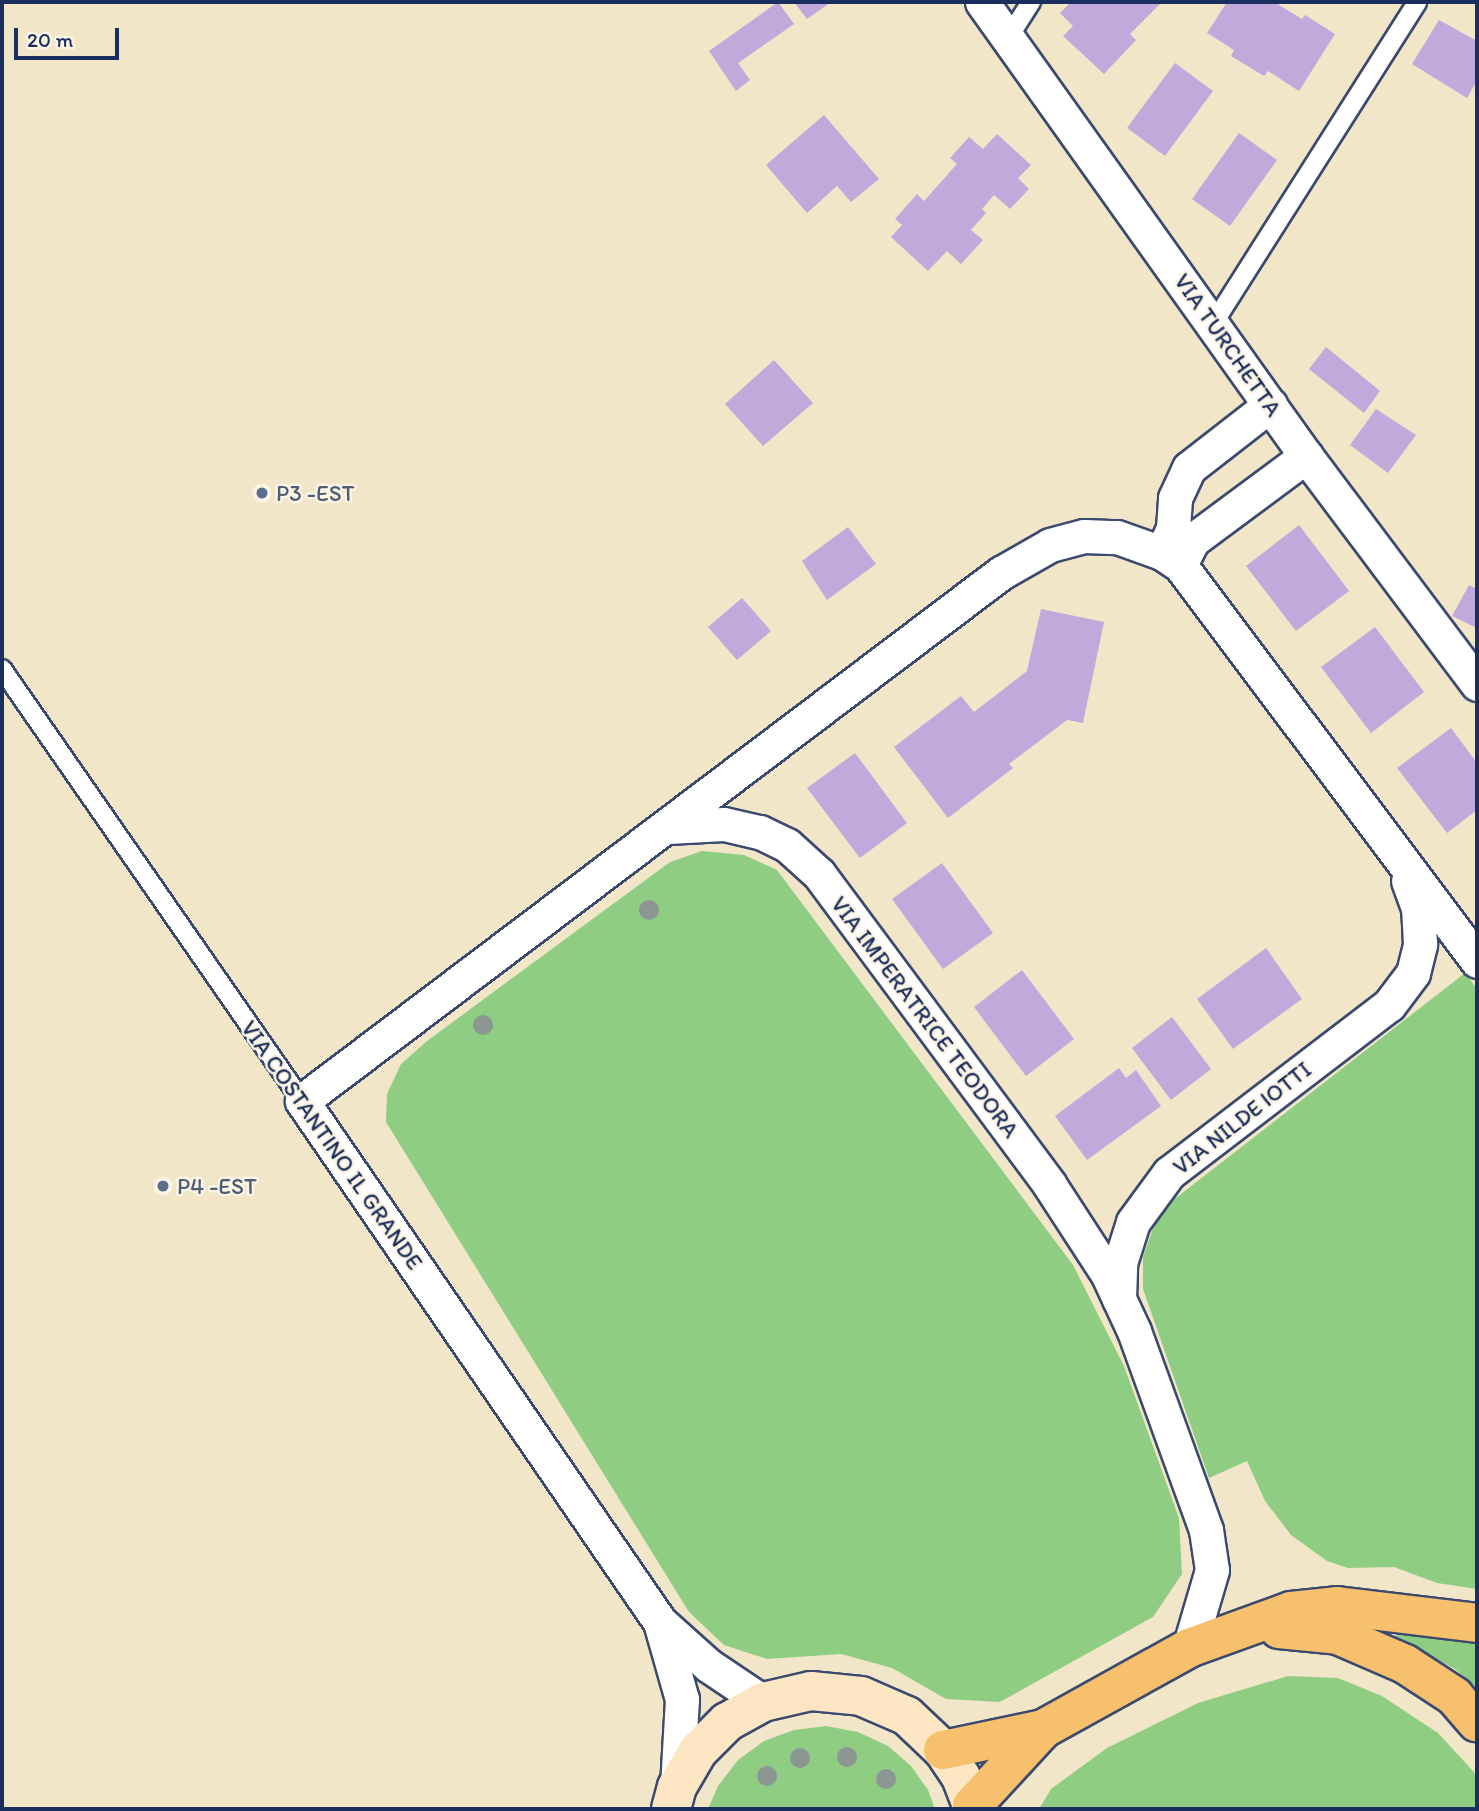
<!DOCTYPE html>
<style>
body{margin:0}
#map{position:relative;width:1479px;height:1811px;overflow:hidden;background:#f2e6c9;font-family:Itim,sans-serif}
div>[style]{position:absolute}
.green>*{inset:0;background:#8fcd83}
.building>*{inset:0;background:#c0a9db}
.roads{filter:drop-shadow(2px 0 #3b4a6e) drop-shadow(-2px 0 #3b4a6e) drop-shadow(0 2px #3b4a6e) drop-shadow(0 -2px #3b4a6e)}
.lane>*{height:18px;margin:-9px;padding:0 9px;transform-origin:9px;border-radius:9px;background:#fff}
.street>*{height:33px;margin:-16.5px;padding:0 16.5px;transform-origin:16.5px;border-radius:16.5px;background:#fff}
.secondary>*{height:38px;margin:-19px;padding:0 19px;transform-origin:19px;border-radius:19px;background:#fce6c4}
.primary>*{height:38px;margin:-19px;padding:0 19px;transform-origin:19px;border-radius:19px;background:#f7c06c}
.trees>*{width:20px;height:20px;margin:-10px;border-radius:50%;background:#8c9793}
.dots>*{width:19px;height:19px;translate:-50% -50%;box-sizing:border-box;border:4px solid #fcf5e5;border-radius:50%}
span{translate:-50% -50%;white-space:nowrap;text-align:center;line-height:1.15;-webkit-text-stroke:5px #fcf5e5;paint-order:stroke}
.street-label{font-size:23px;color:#1b2f5e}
.service-label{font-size:23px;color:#4e5e75}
.left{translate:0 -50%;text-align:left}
.frame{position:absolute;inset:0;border:4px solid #1b2f5e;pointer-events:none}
.scale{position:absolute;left:14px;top:28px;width:105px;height:32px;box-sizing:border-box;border:4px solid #1b2f5e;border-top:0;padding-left:9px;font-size:21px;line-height:24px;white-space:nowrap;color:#1b2f5e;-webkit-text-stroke:5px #fcf5e5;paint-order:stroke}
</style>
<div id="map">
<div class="green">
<i style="clip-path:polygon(702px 851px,744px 855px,777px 870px,1073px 1265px,1124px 1366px,1179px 1518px,1182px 1574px,1153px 1617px,1000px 1702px,946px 1699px,892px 1668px,841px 1654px,767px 1659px,724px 1645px,689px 1612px,386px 1122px,387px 1094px,401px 1064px,427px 1041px,670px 862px)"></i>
<i style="clip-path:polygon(1465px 973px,1477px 989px,1477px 1589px,1437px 1583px,1394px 1567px,1348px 1568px,1327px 1561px,1291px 1535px,1265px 1501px,1247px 1461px,1209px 1478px,1143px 1289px,1143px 1257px,1154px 1225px,1172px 1201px)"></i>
<i style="clip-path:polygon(1398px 1627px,1477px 1644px,1477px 1688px,1455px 1669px,1396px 1637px)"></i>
<i style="clip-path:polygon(1288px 1676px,1338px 1678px,1382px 1696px,1438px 1733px,1473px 1771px,1477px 1778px,1477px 1809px,1039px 1809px,1051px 1789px,1107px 1748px,1198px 1703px)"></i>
<i style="clip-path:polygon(826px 1726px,858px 1732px,888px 1746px,911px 1766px,928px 1790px,935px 1809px,708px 1809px,718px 1786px,738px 1760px,764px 1741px,794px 1730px)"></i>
</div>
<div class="building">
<i style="clip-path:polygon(778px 2px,794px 24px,738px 63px,750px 80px,736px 91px,709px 51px)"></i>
<i style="clip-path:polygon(794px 2px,831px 2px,807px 19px)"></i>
<i style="clip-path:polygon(1071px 2px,1162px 2px,1130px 34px,1136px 40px,1104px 74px,1063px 36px,1073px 26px,1060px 13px)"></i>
<i style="clip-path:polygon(1227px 2px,1274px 2px,1302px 19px,1305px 15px,1335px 34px,1299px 91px,1268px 71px,1264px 76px,1231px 56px,1234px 50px,1207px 33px)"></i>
<i style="clip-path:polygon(1439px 20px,1477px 41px,1477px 81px,1467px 98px,1412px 64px)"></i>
<i style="clip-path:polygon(1175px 63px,1213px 91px,1165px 156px,1127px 128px)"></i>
<i style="clip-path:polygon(824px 115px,879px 179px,851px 202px,837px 186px,807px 213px,766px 165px)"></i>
<i style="clip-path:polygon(1239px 133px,1277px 160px,1230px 226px,1192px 199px)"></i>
<i style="clip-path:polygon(997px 134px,1031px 165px,1018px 178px,1029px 189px,1010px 209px,994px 195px,982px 209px,986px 213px,971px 230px,983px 240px,961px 264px,947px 251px,928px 271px,891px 237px,902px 225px,895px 219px,917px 194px,924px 201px,957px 164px,950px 158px,969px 137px,983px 149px)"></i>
<i style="clip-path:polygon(1326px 347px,1380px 391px,1364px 413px,1309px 369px)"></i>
<i style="clip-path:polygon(774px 360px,813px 403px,763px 446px,725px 404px)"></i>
<i style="clip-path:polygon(1376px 409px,1416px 435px,1388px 473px,1350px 445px)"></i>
<i style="clip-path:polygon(1299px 525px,1349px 591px,1296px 631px,1246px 566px)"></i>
<i style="clip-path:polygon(848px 527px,876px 564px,827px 600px,802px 561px)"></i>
<i style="clip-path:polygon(1469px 585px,1477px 589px,1477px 628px,1452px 616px)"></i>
<i style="clip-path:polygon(742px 598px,771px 631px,737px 660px,708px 627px)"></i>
<i style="clip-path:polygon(1041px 609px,1104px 622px,1083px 723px,1067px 720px,1009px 764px,1013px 768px,948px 818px,894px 747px,961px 696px,974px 712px,1027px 671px)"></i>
<i style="clip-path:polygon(1375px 627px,1424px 692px,1371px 733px,1321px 667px)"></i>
<i style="clip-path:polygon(1451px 728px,1477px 763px,1477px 810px,1447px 833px,1397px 768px)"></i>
<i style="clip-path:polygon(855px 753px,907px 823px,860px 858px,807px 788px)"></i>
<i style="clip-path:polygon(942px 863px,993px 933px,943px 969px,892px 899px)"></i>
<i style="clip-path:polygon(1266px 948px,1302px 999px,1233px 1049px,1197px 999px)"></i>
<i style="clip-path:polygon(1022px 970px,1074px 1039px,1026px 1076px,974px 1007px)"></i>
<i style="clip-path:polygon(1172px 1017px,1211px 1069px,1171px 1100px,1132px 1048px)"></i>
<i style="clip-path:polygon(1119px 1068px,1126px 1078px,1136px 1070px,1161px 1106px,1087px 1160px,1055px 1116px)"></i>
</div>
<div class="roads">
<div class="lane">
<i style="left:1008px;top:38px;width:43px;rotate:-57.4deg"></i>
<i style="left:1213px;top:324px;width:381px;rotate:-57.6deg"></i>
<i style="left:2px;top:669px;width:526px;rotate:55.22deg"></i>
</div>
<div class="street">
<i style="left:982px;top:2px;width:558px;rotate:54.49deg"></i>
<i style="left:1306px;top:456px;width:285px;rotate:53.1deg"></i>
<i style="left:1162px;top:553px;width:27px;rotate:-66deg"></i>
<i style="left:1173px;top:528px;width:30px;rotate:-86deg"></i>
<i style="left:1175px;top:498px;width:33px;rotate:-65deg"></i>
<i style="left:1189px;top:468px;width:103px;rotate:-37.9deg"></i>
<i style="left:1180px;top:565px;width:28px;rotate:-63deg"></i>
<i style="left:1193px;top:540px;width:141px;rotate:-36.6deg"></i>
<i style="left:668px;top:827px;width:56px;rotate:-3.1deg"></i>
<i style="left:724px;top:824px;width:37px;rotate:13deg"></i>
<i style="left:760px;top:832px;width:30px;rotate:26deg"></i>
<i style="left:787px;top:845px;width:43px;rotate:42.2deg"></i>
<i style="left:819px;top:874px;width:386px;rotate:53.4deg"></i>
<i style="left:1049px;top:1184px;width:108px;rotate:57deg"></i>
<i style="left:1108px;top:1275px;width:62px;rotate:65.1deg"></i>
<i style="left:1134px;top:1331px;width:212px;rotate:70.1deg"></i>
<i style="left:1206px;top:1530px;width:40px;rotate:81.5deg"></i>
<i style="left:1212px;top:1570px;width:81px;rotate:106.4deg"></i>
<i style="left:1119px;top:1299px;width:36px;rotate:-88deg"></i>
<i style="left:1120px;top:1263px;width:43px;rotate:-72.4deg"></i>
<i style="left:1133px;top:1222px;width:61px;rotate:-53.7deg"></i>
<i style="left:1169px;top:1173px;width:277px;rotate:-37.4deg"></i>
<i style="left:1389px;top:1005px;width:40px;rotate:-53deg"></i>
<i style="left:1413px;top:973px;width:30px;rotate:-76deg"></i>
<i style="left:1420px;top:944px;width:36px;rotate:-93deg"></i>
<i style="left:1418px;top:908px;width:29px;rotate:-110deg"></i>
<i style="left:660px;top:1622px;width:80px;rotate:74.1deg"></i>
<i style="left:682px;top:1699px;width:88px;rotate:93.3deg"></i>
<i style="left:763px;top:1702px;width:66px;rotate:-146.1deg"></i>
<i style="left:708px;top:1665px;width:64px;rotate:-138.1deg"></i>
<i style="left:660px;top:1622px;width:632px;rotate:-124.49deg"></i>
<i style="left:302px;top:1101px;width:876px;rotate:-37.07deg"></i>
<i style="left:1001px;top:573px;width:56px;rotate:-29.7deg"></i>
<i style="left:1050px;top:545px;width:35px;rotate:-15deg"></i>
<i style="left:1084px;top:536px;width:33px;rotate:2deg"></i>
<i style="left:1117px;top:537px;width:48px;rotate:19.6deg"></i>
<i style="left:1162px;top:553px;width:22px;rotate:34deg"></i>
<i style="left:1180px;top:565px;width:495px;rotate:53.1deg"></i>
</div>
<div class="secondary">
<i style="left:671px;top:1809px;width:23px;rotate:-75deg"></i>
<i style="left:677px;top:1787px;width:42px;rotate:-59.7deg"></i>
<i style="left:698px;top:1751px;width:41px;rotate:-45deg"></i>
<i style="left:727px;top:1722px;width:41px;rotate:-29.1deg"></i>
<i style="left:763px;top:1702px;width:49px;rotate:-12.9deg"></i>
<i style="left:811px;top:1691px;width:50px;rotate:5.7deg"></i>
<i style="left:861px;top:1696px;width:50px;rotate:23.5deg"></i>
<i style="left:907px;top:1716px;width:50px;rotate:43.4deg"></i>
<i style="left:943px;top:1750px;width:32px;rotate:56deg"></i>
<i style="left:961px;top:1777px;width:34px;rotate:69deg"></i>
</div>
<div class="primary">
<i style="left:1279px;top:1629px;width:59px;rotate:5.8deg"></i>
<i style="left:1338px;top:1635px;width:73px;rotate:23.4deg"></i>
<i style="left:1405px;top:1664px;width:59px;rotate:33.1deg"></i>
<i style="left:1454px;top:1696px;width:35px;rotate:49deg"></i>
<i style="left:943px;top:1750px;width:102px;rotate:-11.9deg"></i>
<i style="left:1043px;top:1729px;width:167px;rotate:-29deg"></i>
<i style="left:1189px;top:1648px;width:109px;rotate:-19.9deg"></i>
<i style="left:1291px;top:1611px;width:46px;rotate:-6.2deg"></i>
<i style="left:1337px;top:1606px;width:141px;rotate:6.9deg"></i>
<i style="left:972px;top:1806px;width:105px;rotate:-47.3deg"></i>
</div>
</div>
<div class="trees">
<i style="left:649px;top:910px"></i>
<i style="left:483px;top:1025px"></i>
<i style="left:847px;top:1757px"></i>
<i style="left:800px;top:1758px"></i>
<i style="left:767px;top:1776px"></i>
<i style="left:886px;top:1779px"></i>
</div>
<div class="dots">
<i style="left:262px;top:493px;background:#5c6f8a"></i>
<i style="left:163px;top:1186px;background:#5c6f8a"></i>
</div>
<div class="street-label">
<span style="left:1228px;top:345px;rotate:55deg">VIA TURCHETTA</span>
<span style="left:925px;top:1017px;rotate:53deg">VIA IMPERATRICE TEODORA</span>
<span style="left:1242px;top:1118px;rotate:-38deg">VIA NILDE IOTTI</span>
<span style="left:332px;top:1145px;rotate:55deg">VIA COSTANTINO IL GRANDE</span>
</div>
<div class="service-label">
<span class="left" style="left:276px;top:493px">P3 -EST</span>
<span class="left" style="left:177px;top:1186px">P4 -EST</span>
</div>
<div class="frame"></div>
<div class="scale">20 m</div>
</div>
